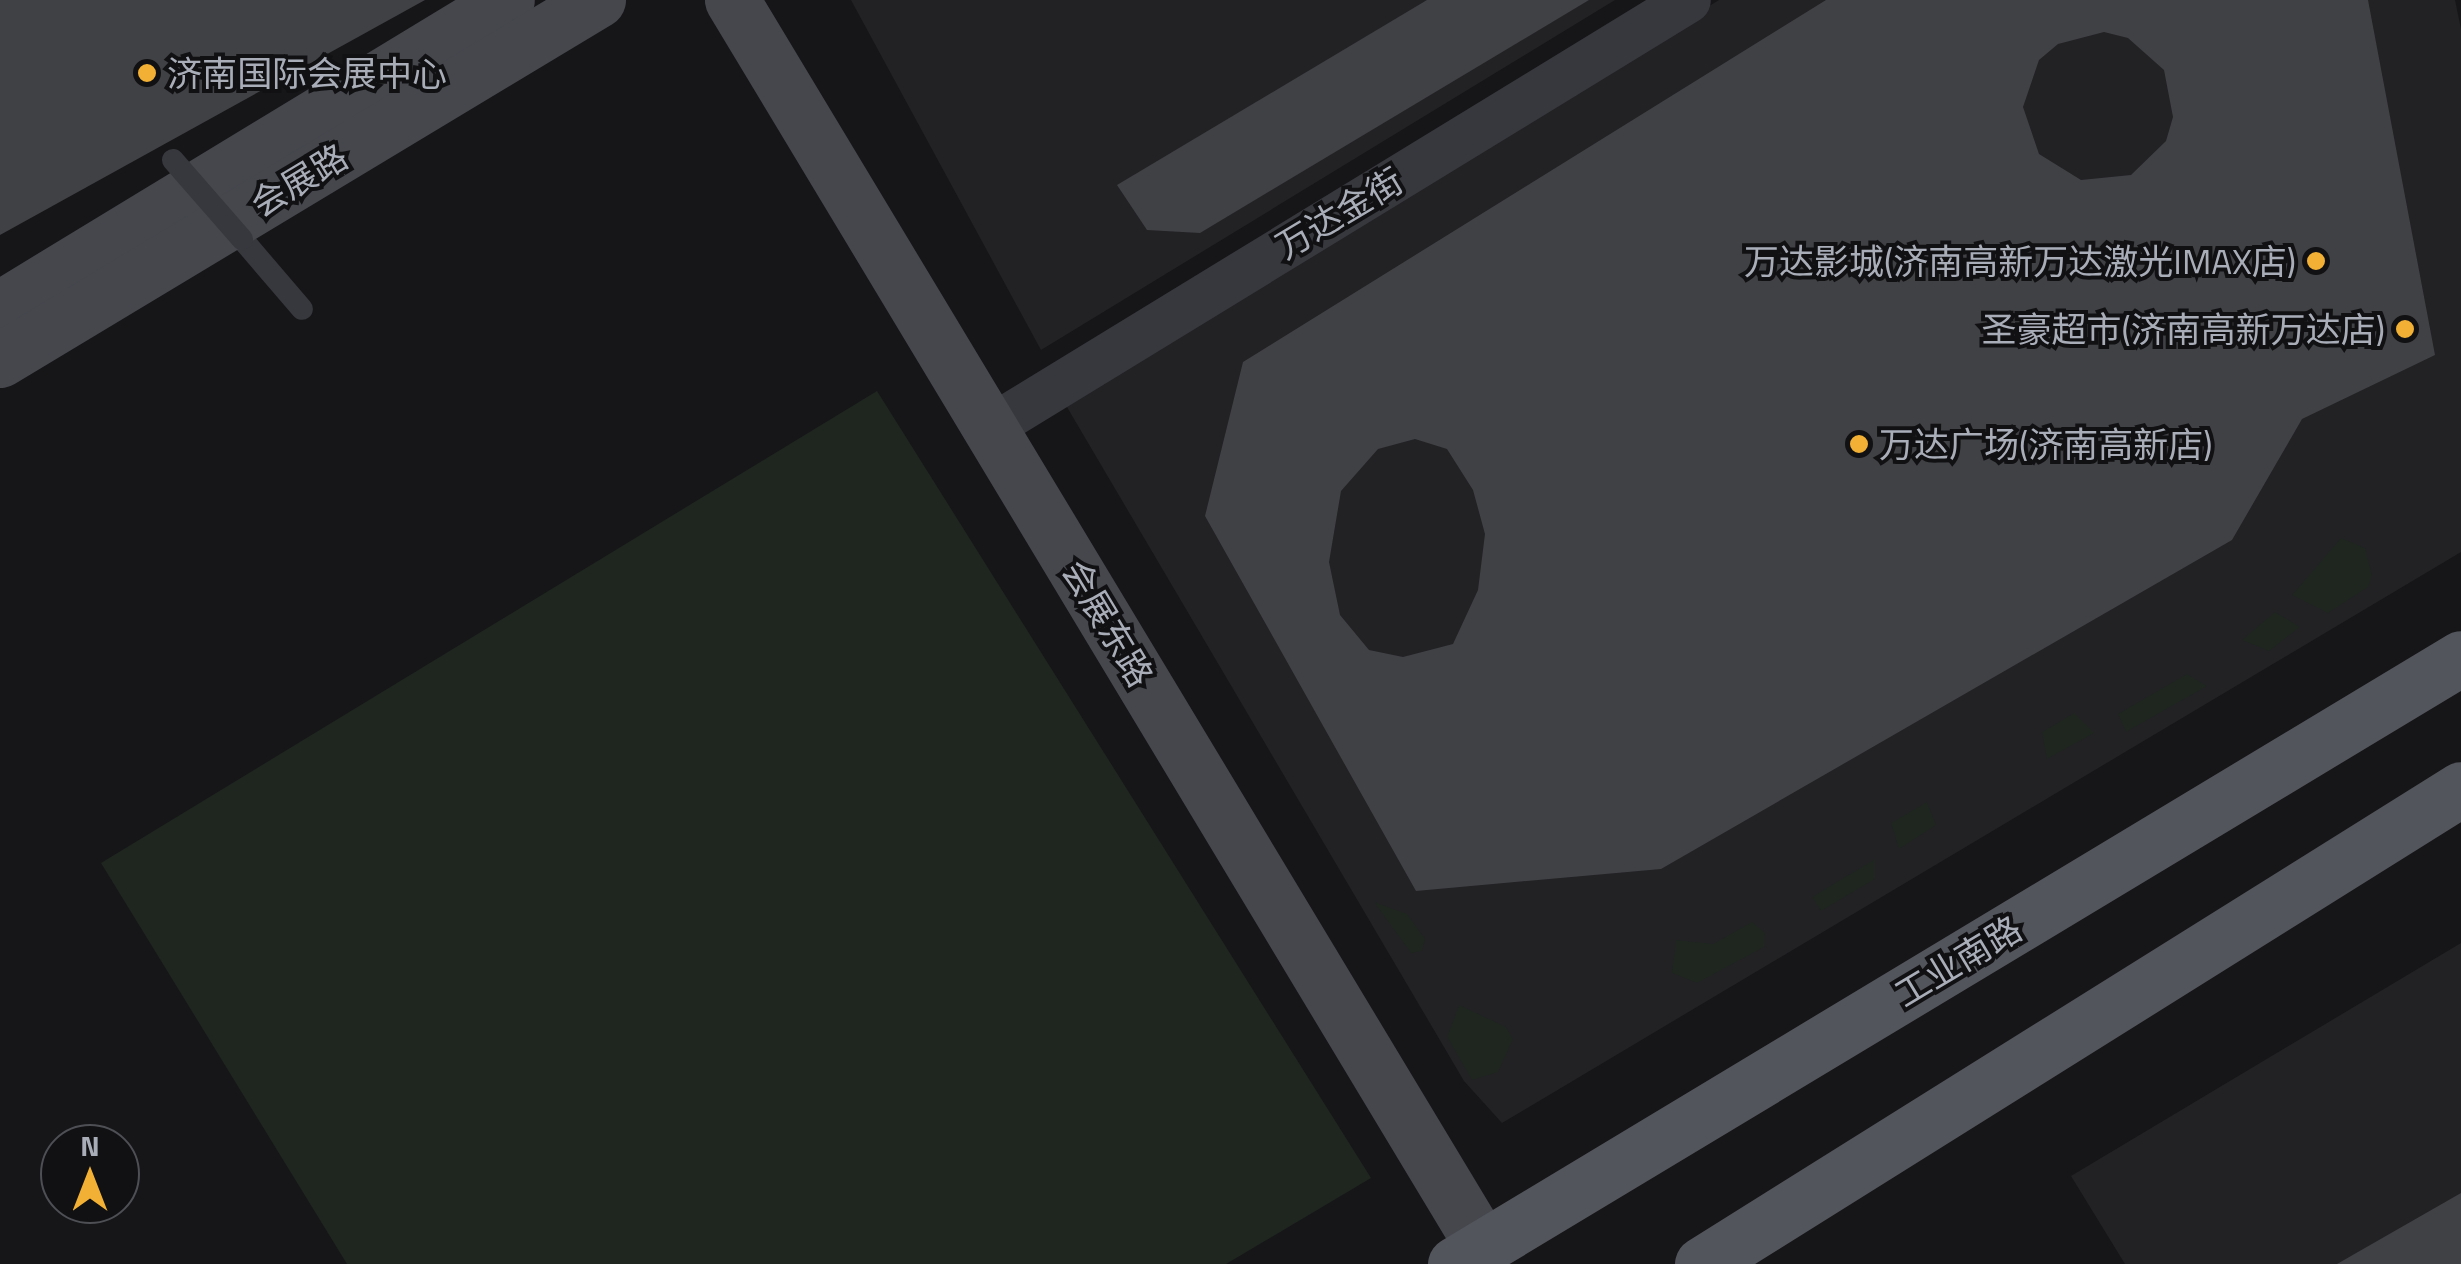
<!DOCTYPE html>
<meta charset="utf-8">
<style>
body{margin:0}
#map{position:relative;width:2461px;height:1264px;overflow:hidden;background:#161618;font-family:"Titillium Web","Noto Sans SC",sans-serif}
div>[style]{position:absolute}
.built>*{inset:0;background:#222225}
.green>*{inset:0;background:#1e261f}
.building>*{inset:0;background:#404145}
.lane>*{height:22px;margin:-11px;padding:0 11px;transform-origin:11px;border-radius:11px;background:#37383d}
.street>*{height:45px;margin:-22.5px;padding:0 22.5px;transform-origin:22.5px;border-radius:22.5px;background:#37383d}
.secondary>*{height:55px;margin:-27.5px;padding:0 27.5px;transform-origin:27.5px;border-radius:27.5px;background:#45474d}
.primary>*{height:55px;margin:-27.5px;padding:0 27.5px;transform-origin:27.5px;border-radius:27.5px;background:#53555c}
.lane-bridge>*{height:22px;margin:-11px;padding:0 11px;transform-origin:11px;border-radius:11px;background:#37383d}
.dots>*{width:28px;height:28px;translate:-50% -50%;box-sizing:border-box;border:5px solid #111113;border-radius:50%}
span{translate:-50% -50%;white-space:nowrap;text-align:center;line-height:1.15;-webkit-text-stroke:8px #111113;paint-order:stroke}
.poi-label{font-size:35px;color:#a8adb8}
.left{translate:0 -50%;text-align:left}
.right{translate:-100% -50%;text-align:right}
.street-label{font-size:35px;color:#a8adb8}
.north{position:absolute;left:40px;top:1124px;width:100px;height:100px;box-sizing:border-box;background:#111113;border:2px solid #4d4f55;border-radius:50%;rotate:0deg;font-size:28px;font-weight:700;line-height:40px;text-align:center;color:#a8adb8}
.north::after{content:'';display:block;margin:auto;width:35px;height:45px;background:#f2b134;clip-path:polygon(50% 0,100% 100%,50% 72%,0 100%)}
</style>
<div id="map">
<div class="built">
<i style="clip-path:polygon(851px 0,1615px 0,1041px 350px)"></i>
<i style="clip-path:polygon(1719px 0,2455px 0,2461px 29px,2461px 552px,1502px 1123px,1464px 1081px,1064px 402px)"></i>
<i style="clip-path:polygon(2461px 943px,2461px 1264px,2125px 1264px,2071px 1176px)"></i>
</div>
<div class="green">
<i style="clip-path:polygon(877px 391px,1371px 1178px,1226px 1264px,347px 1264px,101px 863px)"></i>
<i style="clip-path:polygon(2341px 538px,2365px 548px,2372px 575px,2368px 587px,2328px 613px,2292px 595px)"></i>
<i style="clip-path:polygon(2275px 612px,2300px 627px,2269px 651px,2242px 640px)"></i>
<i style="clip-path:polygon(2187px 674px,2207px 686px,2126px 732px,2118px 714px)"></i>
<i style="clip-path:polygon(2074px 713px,2094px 733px,2047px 759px,2042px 732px)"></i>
<i style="clip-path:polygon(1927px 802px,1936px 825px,1899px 849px,1891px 823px)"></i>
<i style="clip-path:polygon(1875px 859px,1875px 879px,1821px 911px,1812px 897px)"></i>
<i style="clip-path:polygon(1374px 902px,1407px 914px,1425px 939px,1422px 951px,1411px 953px)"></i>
<i style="clip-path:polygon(1752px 922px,1765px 933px,1764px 947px,1697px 983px,1672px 973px,1676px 940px,1713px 944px)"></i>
<i style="clip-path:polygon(1459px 1005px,1506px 1027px,1513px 1039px,1498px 1072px,1472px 1080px,1447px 1037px)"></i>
</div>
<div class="building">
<i style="clip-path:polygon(0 0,425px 0,0 235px)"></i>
<i style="clip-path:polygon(1427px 0,1589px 0,1200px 233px,1147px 230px,1117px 185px)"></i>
<i style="clip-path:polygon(evenodd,1826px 0,2368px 0,2435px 355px,2302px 419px,2232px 540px,1661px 869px,1416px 891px,1205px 516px,1243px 362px,1826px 0,2104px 32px,2128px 38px,2164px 70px,2173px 117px,2166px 141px,2131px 175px,2081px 180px,2039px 154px,2023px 107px,2039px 60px,2058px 44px,2104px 32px,1826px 0,1415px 439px,1447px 449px,1473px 490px,1485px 534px,1478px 590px,1453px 644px,1403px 657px,1369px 650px,1340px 615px,1329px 562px,1341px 491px,1378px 449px,1415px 439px)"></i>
<i style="clip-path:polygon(2461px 1193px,2461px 1264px,2337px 1264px)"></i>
</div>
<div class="lane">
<i style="left:242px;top:239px;width:92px;rotate:49.4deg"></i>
</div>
<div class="street">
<i style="left:990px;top:427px;width:818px;rotate:-31.46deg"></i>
</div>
<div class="secondary">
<i style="left:732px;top:0;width:1456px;rotate:58.94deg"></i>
<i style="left:0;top:308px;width:593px;rotate:-31.28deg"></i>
<i style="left:0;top:360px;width:698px;rotate:-31.05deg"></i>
</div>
<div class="primary">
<i style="left:1455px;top:1264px;width:1174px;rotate:-31.06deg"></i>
<i style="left:1702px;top:1264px;width:895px;rotate:-32.04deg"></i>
</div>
<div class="lane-bridge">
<i style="left:173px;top:160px;width:105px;rotate:48.9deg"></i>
</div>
<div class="dots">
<i style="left:147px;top:73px;background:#f2b134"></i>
<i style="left:2316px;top:261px;background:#f2b134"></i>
<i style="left:2405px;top:329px;background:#f2b134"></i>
<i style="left:1859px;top:444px;background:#f2b134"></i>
</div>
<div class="poi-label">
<span class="left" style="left:167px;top:73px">济南国际会展中心</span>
<span class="right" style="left:2296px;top:261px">万达影城(济南高新万达激光IMAX店)</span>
<span class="right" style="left:2385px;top:329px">圣豪超市(济南高新万达店)</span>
<span class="left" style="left:1879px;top:444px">万达广场(济南高新店)</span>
</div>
<div class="street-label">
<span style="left:299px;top:180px;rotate:-31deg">会展路</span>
<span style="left:1339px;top:213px;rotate:-31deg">万达金街</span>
<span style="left:1108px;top:623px;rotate:59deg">会展东路</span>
<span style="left:1958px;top:961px;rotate:-31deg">工业南路</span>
</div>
<div class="north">N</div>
</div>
